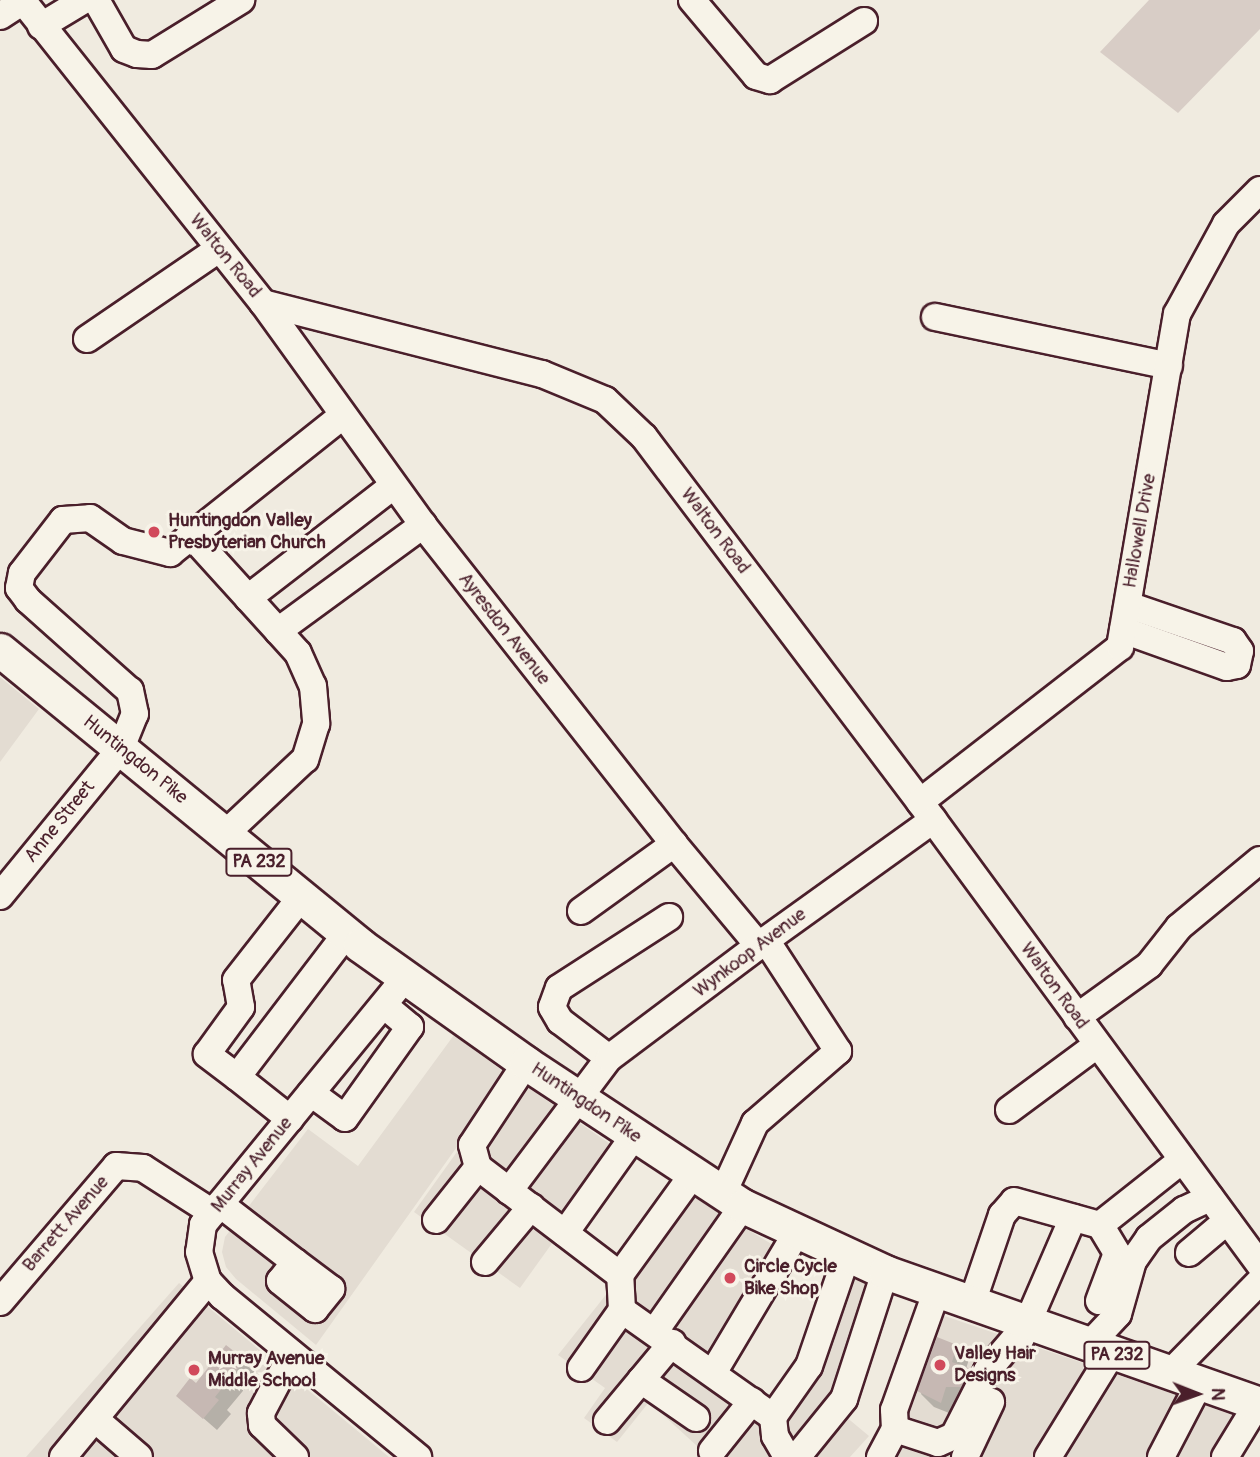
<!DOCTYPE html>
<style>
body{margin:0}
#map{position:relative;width:1260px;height:1457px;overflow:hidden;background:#f0ebe0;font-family:Pangolin,sans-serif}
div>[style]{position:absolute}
.built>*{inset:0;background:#e3dcd2}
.green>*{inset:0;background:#d8cdc6}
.shadow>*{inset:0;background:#0003}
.building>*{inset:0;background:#c6b8b3}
.roads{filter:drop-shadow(2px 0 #4a1f2b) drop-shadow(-2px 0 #4a1f2b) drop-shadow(0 2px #4a1f2b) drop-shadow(0 -2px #4a1f2b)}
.minor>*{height:26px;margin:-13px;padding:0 13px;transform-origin:13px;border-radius:13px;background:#f7f3e8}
.major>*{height:33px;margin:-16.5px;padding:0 16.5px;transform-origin:16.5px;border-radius:16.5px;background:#f7f3e8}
.dots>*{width:19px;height:19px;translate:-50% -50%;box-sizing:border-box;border:4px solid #f7f3e8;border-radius:50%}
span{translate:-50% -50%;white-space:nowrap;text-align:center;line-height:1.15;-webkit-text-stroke:6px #f7f3e8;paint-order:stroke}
.shield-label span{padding:2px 5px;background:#f7f3e8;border:2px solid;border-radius:5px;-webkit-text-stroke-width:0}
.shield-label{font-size:18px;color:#4a1f2b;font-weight:700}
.street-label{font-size:19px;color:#4a1f2b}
.poi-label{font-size:19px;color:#4a1f2b;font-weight:700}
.left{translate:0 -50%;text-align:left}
.north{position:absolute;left:1162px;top:1359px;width:70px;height:70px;-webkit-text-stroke:5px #f7f3e8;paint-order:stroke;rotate:91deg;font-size:19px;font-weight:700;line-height:28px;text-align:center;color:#4a1f2b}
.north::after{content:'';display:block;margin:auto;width:24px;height:32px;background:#4a1f2b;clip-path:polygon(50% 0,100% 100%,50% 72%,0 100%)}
</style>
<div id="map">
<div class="built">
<i style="clip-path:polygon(0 677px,39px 709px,0 762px)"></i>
<i style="clip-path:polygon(454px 1035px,508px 1075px,316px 1345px,236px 1279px,226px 1267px,222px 1252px,225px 1237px,308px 1129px,358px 1166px)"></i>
<i style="clip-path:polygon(511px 1076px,619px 1150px,520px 1288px,414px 1212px)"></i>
<i style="clip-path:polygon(687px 1193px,783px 1251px,709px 1374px,770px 1419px,843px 1274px,877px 1288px,833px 1406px,869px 1436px,850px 1457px,709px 1457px,649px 1402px,617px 1442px,584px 1418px,605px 1388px,558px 1355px)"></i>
<i style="clip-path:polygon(179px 1283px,389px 1457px,26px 1457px)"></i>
<i style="clip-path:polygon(924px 1309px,1177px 1395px,1244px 1419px,1222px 1457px,866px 1457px,882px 1427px)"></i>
</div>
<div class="green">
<i style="clip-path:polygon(1149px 0,1260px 0,1260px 29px,1178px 113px,1100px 52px)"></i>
</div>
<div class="shadow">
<i style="clip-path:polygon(938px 1339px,956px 1346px,969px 1359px,966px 1369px,982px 1383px,974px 1399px,958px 1399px,954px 1415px,934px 1407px,921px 1394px)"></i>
<i style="clip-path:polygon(227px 1348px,257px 1374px,227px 1410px,231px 1414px,217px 1430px,178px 1396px,196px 1385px)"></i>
</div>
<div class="building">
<i style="clip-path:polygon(937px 1337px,957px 1345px,952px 1362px,971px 1369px,961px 1387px,946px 1387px,941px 1403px,917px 1391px)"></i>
<i style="clip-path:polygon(226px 1345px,245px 1360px,215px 1397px,219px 1400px,203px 1419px,176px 1396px,190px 1378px,196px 1383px)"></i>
</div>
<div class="roads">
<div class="minor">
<i style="left:22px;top:0;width:387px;rotate:51.5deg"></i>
<i style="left:263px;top:303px;width:288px;rotate:14.3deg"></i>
<i style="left:542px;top:374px;width:68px;rotate:22.4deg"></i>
<i style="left:605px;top:400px;width:54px;rotate:43.5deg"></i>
<i style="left:644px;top:437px;width:458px;rotate:52.9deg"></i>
<i style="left:920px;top:802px;width:574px;rotate:53.71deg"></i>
<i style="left:96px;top:0;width:56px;rotate:60.3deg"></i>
<i style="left:124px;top:49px;width:14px;rotate:21deg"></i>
<i style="left:137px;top:54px;width:15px;rotate:4deg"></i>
<i style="left:152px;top:55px;width:105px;rotate:-31.7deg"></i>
<i style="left:692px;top:0;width:99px;rotate:49.9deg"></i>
<i style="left:756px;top:76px;width:15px;rotate:16deg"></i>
<i style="left:770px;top:80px;width:111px;rotate:-32.1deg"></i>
<i style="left:0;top:16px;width:27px;rotate:-33deg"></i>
<i style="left:41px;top:26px;width:50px;rotate:-31.2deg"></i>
<i style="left:263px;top:303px;width:274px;rotate:54.2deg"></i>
<i style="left:423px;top:525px;width:406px;rotate:51.8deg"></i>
<i style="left:674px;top:844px;width:133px;rotate:50.2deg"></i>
<i style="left:935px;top:317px;width:239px;rotate:11.8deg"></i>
<i style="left:87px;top:339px;width:160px;rotate:-34.3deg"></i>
<i style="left:191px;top:535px;width:159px;rotate:47.8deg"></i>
<i style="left:298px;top:653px;width:36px;rotate:66deg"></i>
<i style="left:313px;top:686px;width:38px;rotate:85deg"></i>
<i style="left:316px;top:724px;width:37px;rotate:107deg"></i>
<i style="left:305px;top:759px;width:110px;rotate:136.8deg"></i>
<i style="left:248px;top:598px;width:183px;rotate:-37.7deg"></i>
<i style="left:1123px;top:630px;width:110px;rotate:19.6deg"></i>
<i style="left:1227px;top:667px;width:10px;rotate:-11deg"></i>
<i style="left:1237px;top:665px;width:14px;rotate:-78deg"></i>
<i style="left:1240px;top:651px;width:12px;rotate:-125deg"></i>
<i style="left:1233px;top:641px;width:111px;rotate:-161.1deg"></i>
<i style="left:278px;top:631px;width:180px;rotate:-36.2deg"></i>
<i style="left:920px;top:802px;width:253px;rotate:-37.8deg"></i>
<i style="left:1120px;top:647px;width:338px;rotate:-80.3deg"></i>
<i style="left:1177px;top:314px;width:102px;rotate:-61.4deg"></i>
<i style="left:1226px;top:224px;width:48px;rotate:-45deg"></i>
<i style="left:0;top:896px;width:191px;rotate:-50.7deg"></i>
<i style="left:121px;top:748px;width:37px;rotate:-68deg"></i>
<i style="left:135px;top:714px;width:24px;rotate:-102deg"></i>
<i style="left:130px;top:691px;width:137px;rotate:-138.3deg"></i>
<i style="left:28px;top:600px;width:15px;rotate:-127deg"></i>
<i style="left:19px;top:588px;width:15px;rotate:-79deg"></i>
<i style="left:22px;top:573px;width:67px;rotate:-52.3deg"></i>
<i style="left:63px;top:520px;width:27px;rotate:-4deg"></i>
<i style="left:90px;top:518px;width:40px;rotate:34.9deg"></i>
<i style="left:123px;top:541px;width:49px;rotate:14.3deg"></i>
<i style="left:170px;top:553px;width:220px;rotate:-38.5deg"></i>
<i style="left:581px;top:911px;width:115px;rotate:-35.8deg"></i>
<i style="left:405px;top:978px;width:319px;rotate:129.3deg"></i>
<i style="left:203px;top:1225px;width:27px;rotate:98deg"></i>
<i style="left:199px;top:1252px;width:30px;rotate:73deg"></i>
<i style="left:208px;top:1281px;width:21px;rotate:47deg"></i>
<i style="left:222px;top:1296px;width:254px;rotate:39.4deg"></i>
<i style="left:1077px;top:1017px;width:89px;rotate:-35.8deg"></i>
<i style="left:1149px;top:965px;width:48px;rotate:-51.7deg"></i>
<i style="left:1179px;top:927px;width:105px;rotate:-39.6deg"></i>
<i style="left:609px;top:1058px;width:61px;rotate:-142.9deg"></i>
<i style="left:560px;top:1021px;width:16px;rotate:-120deg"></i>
<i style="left:552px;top:1007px;width:20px;rotate:-70deg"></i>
<i style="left:559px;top:988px;width:131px;rotate:-32.8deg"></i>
<i style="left:526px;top:1063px;width:98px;rotate:123.4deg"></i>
<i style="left:472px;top:1145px;width:23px;rotate:75deg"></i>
<i style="left:478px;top:1167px;width:178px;rotate:37.3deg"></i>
<i style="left:237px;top:1077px;width:38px;rotate:-143deg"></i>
<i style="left:207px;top:1054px;width:58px;rotate:-54.1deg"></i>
<i style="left:241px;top:1007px;width:27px;rotate:-100deg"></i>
<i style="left:236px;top:980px;width:105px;rotate:-51.9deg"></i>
<i style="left:311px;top:1093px;width:42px;rotate:36.3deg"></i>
<i style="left:345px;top:1118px;width:112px;rotate:-54.5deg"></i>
<i style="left:410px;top:1027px;width:34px;rotate:-140deg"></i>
<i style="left:1009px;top:1110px;width:109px;rotate:-36.5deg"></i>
<i style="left:290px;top:1119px;width:68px;rotate:-141.6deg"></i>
<i style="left:237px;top:1077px;width:180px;rotate:-52.7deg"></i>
<i style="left:509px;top:1191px;width:166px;rotate:-53.1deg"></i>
<i style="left:609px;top:1058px;width:196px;rotate:-36.9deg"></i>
<i style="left:766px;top:940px;width:206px;rotate:-35.7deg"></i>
<i style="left:723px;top:1193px;width:77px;rotate:-65.4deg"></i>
<i style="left:755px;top:1123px;width:110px;rotate:-40.9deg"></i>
<i style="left:838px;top:1051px;width:132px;rotate:-123deg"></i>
<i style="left:220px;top:1204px;width:95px;rotate:37.7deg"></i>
<i style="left:295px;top:1262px;width:24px;rotate:128deg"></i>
<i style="left:280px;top:1281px;width:45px;rotate:38.7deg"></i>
<i style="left:315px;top:1309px;width:26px;rotate:-51deg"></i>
<i style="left:331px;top:1289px;width:45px;rotate:-143.1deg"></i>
<i style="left:436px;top:1220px;width:68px;rotate:-51.6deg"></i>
<i style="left:565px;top:1233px;width:119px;rotate:-54.6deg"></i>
<i style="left:1189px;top:1253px;width:50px;rotate:-40.1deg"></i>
<i style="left:485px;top:1262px;width:72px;rotate:-50.1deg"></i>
<i style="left:937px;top:1290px;width:127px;rotate:109.7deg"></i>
<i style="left:894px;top:1410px;width:19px;rotate:87deg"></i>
<i style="left:895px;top:1429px;width:45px;rotate:18deg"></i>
<i style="left:938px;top:1443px;width:17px;rotate:-24deg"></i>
<i style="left:954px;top:1436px;width:73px;rotate:-63.1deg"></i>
<i style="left:987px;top:1371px;width:63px;rotate:-49.5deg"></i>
<i style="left:1099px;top:1301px;width:51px;rotate:-69.4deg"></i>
<i style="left:1117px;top:1253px;width:33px;rotate:-121deg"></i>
<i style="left:1100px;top:1225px;width:105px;rotate:-38.4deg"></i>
<i style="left:0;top:1302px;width:179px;rotate:-49.5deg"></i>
<i style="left:116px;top:1166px;width:27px;rotate:4deg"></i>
<i style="left:143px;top:1168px;width:83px;rotate:32.7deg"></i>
<i style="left:972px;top:1303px;width:93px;rotate:-71.2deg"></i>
<i style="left:1002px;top:1215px;width:18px;rotate:-49deg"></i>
<i style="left:1014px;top:1201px;width:89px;rotate:15.6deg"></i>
<i style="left:622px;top:1310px;width:185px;rotate:35.3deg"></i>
<i style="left:773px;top:1417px;width:62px;rotate:-54.8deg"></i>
<i style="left:809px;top:1366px;width:117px;rotate:-71.1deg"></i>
<i style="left:655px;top:1331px;width:153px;rotate:-54.9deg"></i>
<i style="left:1021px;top:1338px;width:131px;rotate:-66.6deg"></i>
<i style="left:1089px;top:1345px;width:42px;rotate:-46.9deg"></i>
<i style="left:1118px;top:1314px;width:55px;rotate:-74.2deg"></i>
<i style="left:1133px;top:1261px;width:28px;rotate:-55deg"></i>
<i style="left:1149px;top:1238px;width:45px;rotate:-38.7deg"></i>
<i style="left:1184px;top:1210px;width:29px;rotate:-25deg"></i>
<i style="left:292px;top:1354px;width:67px;rotate:117.7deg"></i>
<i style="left:261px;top:1413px;width:12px;rotate:85deg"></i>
<i style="left:262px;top:1425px;width:46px;rotate:44.1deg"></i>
<i style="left:581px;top:1368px;width:71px;rotate:-54.7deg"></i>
<i style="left:622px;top:1310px;width:35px;rotate:-93deg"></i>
<i style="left:620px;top:1275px;width:125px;rotate:-54.1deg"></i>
<i style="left:713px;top:1373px;width:164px;rotate:-59.2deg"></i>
<i style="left:1170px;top:1373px;width:129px;rotate:-45.6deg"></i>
<i style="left:641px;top:1380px;width:67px;rotate:34.6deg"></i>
<i style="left:773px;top:1417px;width:19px;rotate:84deg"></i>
<i style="left:775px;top:1436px;width:24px;rotate:60deg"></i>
<i style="left:95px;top:1419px;width:58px;rotate:40.8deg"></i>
<i style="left:607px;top:1421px;width:102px;rotate:-50.2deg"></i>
<i style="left:712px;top:1451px;width:64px;rotate:-51.3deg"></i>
<i style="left:63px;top:1457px;width:228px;rotate:-50.5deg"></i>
<i style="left:797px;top:1457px;width:75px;rotate:-51deg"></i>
<i style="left:844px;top:1399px;width:133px;rotate:-72.1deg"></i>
<i style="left:880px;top:1457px;width:32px;rotate:-62deg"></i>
<i style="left:965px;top:1457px;width:61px;rotate:-64.7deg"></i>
<i style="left:1048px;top:1457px;width:122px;rotate:-58.4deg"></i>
<i style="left:1161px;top:1457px;width:82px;rotate:-62.5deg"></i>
<i style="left:1225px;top:1457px;width:63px;rotate:-58.6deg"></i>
</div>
<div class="major">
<i style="left:0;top:650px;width:465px;rotate:39.3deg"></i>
<i style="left:360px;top:945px;width:204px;rotate:35.4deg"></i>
<i style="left:526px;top:1063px;width:260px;rotate:33.4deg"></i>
<i style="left:743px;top:1206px;width:157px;rotate:24.9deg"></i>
<i style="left:885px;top:1272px;width:398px;rotate:19.4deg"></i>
</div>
</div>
<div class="dots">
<i style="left:154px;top:532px;background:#d1495b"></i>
<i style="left:730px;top:1278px;background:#d1495b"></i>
<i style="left:940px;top:1365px;background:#d1495b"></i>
<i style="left:194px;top:1370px;background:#d1495b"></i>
</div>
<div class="shield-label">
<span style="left:259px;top:862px">PA 232</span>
<span style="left:1117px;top:1355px">PA 232</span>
</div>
<div class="street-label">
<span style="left:225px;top:256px;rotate:51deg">Walton Road</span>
<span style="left:715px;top:531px;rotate:53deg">Walton Road</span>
<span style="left:1140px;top:531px;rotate:-80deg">Hallowell Drive</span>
<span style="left:504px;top:629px;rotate:52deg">Ayresdon Avenue</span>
<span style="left:135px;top:760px;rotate:39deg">Huntingdon Pike</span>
<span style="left:60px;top:822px;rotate:-51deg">Anne Street</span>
<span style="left:750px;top:953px;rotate:-37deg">Wynkoop Avenue</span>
<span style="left:1054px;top:986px;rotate:54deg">Walton Road</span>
<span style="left:586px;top:1103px;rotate:34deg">Huntingdon Pike</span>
<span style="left:252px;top:1165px;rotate:-51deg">Murray Avenue</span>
<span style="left:66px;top:1224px;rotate:-49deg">Barrett Avenue</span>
</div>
<div class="poi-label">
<span class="left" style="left:168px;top:532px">Huntingdon Valley<br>Presbyterian Church</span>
<span class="left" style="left:744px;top:1278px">Circle Cycle<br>Bike Shop</span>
<span class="left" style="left:954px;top:1365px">Valley Hair<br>Designs</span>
<span class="left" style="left:208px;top:1370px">Murray Avenue<br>Middle School</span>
</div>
<div class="north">N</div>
</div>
